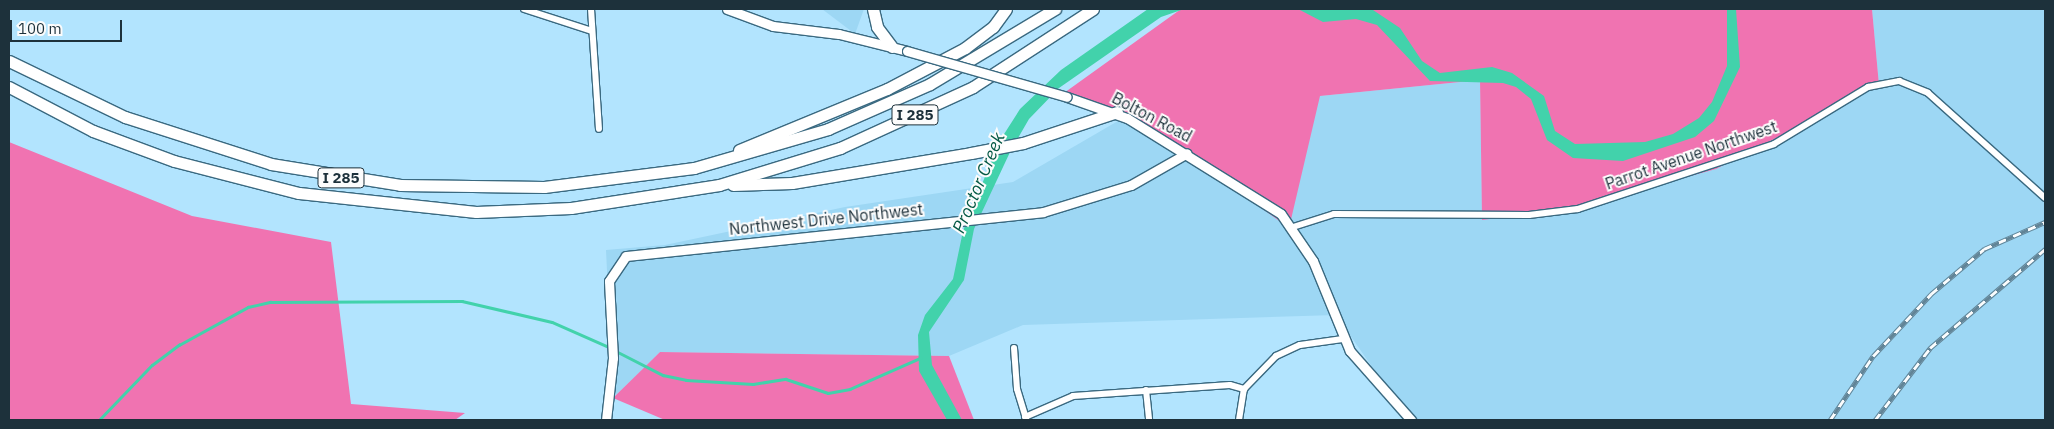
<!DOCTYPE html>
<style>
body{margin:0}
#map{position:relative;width:2054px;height:429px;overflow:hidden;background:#b2e4fe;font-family:"IBM Plex Sans",sans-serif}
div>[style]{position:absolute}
.built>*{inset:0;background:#9dd7f4}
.forest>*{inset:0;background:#f073b1}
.water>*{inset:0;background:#42d2ab}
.stream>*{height:2.5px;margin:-1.25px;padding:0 1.25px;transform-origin:1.25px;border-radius:1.25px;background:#42d2ab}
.roads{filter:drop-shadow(1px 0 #3a6980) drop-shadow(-1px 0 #3a6980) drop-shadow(0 1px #3a6980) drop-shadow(0 -1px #3a6980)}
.street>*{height:6px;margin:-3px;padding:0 3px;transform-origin:3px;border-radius:3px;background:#fff}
.secondary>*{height:9px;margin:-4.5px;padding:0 4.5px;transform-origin:4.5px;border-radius:4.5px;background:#fff}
.highway>*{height:11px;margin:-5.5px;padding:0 5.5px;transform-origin:5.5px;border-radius:5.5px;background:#fff}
.rail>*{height:4.5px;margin-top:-2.25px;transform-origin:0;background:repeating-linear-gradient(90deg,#fcfcfc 0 8px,#628496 0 16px);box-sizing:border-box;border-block:1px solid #628496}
.bridges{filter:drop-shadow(1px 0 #3a6980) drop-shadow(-1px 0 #3a6980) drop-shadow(0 1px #3a6980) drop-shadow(0 -1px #3a6980)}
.secondary-bridge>*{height:9px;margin:-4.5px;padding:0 4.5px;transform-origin:4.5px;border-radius:4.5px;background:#fff}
span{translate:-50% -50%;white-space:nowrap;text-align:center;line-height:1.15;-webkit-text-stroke:4px #fcfcfc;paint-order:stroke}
.shield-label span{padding:1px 4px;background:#fcfcfc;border:1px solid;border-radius:4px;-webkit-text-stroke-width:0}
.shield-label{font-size:15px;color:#1d313b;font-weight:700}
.street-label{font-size:16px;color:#1d313b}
.water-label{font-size:18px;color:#055945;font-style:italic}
.frame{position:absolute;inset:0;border:10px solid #1d313b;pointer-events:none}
.scale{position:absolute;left:10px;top:20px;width:112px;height:22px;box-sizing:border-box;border:2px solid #1d313b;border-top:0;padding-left:6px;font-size:15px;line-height:18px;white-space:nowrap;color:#1d313b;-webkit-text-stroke:4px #fcfcfc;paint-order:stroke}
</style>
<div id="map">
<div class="built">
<i style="clip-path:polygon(822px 9px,864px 9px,855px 34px)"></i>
<i style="clip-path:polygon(1872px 9px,2045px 9px,2045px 420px,1409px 420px,1336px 315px,1023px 325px,949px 356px,660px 352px,613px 398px,606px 250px,665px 245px,845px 207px,1013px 182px,1130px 114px,1198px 160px,1320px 96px,1480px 80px,1482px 219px,1716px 169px,1879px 85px)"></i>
</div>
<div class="forest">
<i style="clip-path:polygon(1181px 9px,1872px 9px,1879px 85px,1716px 169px,1570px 209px,1482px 220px,1480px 80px,1320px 96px,1289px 228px,1131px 114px,1057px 98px)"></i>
<i style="clip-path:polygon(9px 142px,192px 216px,331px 242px,351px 404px,465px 413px,455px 420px,9px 420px)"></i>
<i style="clip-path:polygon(660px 352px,949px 356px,974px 420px,665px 420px,613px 398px)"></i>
</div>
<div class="water">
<i style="clip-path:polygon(1148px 9px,1184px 9px,1161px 17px,1059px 88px,1029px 119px,1011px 150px,974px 229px,964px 280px,929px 332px,932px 365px,962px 420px,947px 420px,919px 371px,918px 335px,925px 315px,953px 279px,963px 231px,999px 142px,1020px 109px,1061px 70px)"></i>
<i style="clip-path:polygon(1298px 9px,1373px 10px,1400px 28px,1422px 61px,1440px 73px,1492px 67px,1512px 73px,1544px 96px,1555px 131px,1575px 144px,1645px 142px,1673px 134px,1699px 118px,1712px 102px,1727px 66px,1727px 9px,1736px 9px,1740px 67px,1714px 121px,1695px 137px,1623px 161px,1573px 158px,1547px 140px,1531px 99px,1516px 87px,1503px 83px,1430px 81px,1377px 25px,1356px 19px,1323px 22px)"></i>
</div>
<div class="stream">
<i style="left:616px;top:351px;width:53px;rotate:27.1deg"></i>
<i style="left:663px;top:375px;width:24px;rotate:12deg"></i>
<i style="left:686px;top:380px;width:67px;rotate:3.4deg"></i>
<i style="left:753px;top:384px;width:33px;rotate:-9deg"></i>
<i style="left:786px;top:379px;width:44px;rotate:18.4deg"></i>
<i style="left:828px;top:393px;width:22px;rotate:-10deg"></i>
<i style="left:850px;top:389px;width:77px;rotate:-23.9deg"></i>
<i style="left:99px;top:420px;width:76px;rotate:-46.1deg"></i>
<i style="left:152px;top:365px;width:34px;rotate:-37deg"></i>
<i style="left:179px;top:345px;width:79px;rotate:-28.8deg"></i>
<i style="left:248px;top:307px;width:23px;rotate:-13deg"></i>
<i style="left:270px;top:302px;width:192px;rotate:-0.3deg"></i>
<i style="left:462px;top:301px;width:92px;rotate:13.1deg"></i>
<i style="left:552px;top:322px;width:62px;rotate:23.7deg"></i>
</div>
<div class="roads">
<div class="street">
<i style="left:524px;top:9px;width:71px;rotate:17.9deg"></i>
<i style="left:591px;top:9px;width:120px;rotate:86.2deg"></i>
<i style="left:1293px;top:227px;width:43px;rotate:-17.6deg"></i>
<i style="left:1334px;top:214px;width:195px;rotate:0.3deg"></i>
<i style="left:1529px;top:215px;width:49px;rotate:-7deg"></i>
<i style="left:1578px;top:209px;width:206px;rotate:-18.3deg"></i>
<i style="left:1774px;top:144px;width:110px;rotate:-31.2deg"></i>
<i style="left:1868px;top:87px;width:32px;rotate:-11deg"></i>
<i style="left:1899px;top:81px;width:31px;rotate:22deg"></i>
<i style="left:1928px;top:93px;width:157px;rotate:41.9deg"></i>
<i style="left:1014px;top:348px;width:41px;rotate:85.8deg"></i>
<i style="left:1017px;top:389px;width:31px;rotate:73deg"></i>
<i style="left:1146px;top:390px;width:30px;rotate:84deg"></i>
<i style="left:1025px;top:417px;width:52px;rotate:-23.6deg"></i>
<i style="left:1073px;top:396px;width:157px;rotate:-4deg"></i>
<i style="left:1230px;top:385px;width:15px;rotate:16deg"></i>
<i style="left:1239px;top:420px;width:31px;rotate:-81deg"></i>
<i style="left:1244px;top:389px;width:46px;rotate:-45.9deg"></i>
<i style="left:1276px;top:356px;width:26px;rotate:-25deg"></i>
<i style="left:1300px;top:345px;width:43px;rotate:-7.9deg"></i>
</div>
<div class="secondary">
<i style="left:727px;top:9px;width:49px;rotate:20.3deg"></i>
<i style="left:773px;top:26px;width:66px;rotate:6.9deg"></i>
<i style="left:839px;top:34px;width:70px;rotate:14deg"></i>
<i style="left:1067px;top:97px;width:64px;rotate:19.3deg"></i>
<i style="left:1127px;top:118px;width:181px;rotate:31.9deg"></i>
<i style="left:1281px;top:214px;width:57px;rotate:55.8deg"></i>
<i style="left:1313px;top:261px;width:97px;rotate:67.7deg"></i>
<i style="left:1350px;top:351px;width:92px;rotate:48.5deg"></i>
<i style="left:606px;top:420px;width:62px;rotate:-83.6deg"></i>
<i style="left:613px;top:358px;width:77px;rotate:-93deg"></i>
<i style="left:609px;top:281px;width:30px;rotate:-56deg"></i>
<i style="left:626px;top:256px;width:419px;rotate:-6deg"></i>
<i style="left:1043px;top:212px;width:92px;rotate:-17.1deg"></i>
<i style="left:1131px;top:185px;width:64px;rotate:-29.7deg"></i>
</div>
<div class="highway">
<i style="left:873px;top:9px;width:18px;rotate:77deg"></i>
<i style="left:877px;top:27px;width:25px;rotate:53deg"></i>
<i style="left:9px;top:61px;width:129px;rotate:25.8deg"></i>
<i style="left:125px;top:117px;width:153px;rotate:17.8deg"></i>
<i style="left:271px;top:164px;width:131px;rotate:9.2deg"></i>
<i style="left:400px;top:185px;width:144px;rotate:0.8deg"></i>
<i style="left:544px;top:187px;width:151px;rotate:-7.2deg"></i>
<i style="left:694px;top:168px;width:140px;rotate:-16.2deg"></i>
<i style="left:828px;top:129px;width:111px;rotate:-23.8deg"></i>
<i style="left:930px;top:84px;width:146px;rotate:-31deg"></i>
<i style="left:9px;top:87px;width:95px;rotate:27.6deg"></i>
<i style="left:93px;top:131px;width:86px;rotate:20.3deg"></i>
<i style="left:174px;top:161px;width:129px;rotate:14.4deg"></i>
<i style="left:299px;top:193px;width:178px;rotate:6.1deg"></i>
<i style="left:476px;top:212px;width:95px;rotate:-2.4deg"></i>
<i style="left:571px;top:208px;width:150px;rotate:-8.8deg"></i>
<i style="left:719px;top:185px;width:127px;rotate:-17deg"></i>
<i style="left:840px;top:148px;width:146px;rotate:-24.6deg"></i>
<i style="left:973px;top:87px;width:143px;rotate:-33deg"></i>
<i style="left:739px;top:150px;width:160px;rotate:-22.4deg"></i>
<i style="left:887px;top:89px;width:88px;rotate:-27.7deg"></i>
<i style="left:965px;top:48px;width:35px;rotate:-37deg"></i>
<i style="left:993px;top:27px;width:22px;rotate:-54deg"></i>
<i style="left:733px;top:185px;width:59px;rotate:-1.9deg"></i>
<i style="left:792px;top:183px;width:181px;rotate:-9.5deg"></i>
<i style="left:971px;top:153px;width:53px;rotate:-10.9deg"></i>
<i style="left:1023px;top:143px;width:99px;rotate:-18.3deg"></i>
</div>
</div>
<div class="rail">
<i style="left:1830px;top:420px;width:77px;rotate:-56.1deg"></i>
<i style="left:1873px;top:356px;width:85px;rotate:-46.9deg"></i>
<i style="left:1931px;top:294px;width:70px;rotate:-40.3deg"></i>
<i style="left:1984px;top:249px;width:67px;rotate:-23.9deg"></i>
<i style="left:1875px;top:420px;width:91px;rotate:-52.6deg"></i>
<i style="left:1930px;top:348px;width:152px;rotate:-40.7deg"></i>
</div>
<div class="bridges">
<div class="secondary-bridge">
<i style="left:907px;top:51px;width:166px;rotate:16deg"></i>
</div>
</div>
<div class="shield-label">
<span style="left:915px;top:115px">I 285</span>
<span style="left:341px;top:178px">I 285</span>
</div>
<div class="street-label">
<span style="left:1152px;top:117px;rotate:28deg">Bolton Road</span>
<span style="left:1691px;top:155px;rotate:-19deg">Parrot Avenue Northwest</span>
<span style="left:826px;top:219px;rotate:-6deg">Northwest Drive Northwest</span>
</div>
<div class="water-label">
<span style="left:979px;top:183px;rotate:-67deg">Proctor Creek</span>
</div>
<div class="frame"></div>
<div class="scale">100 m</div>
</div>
